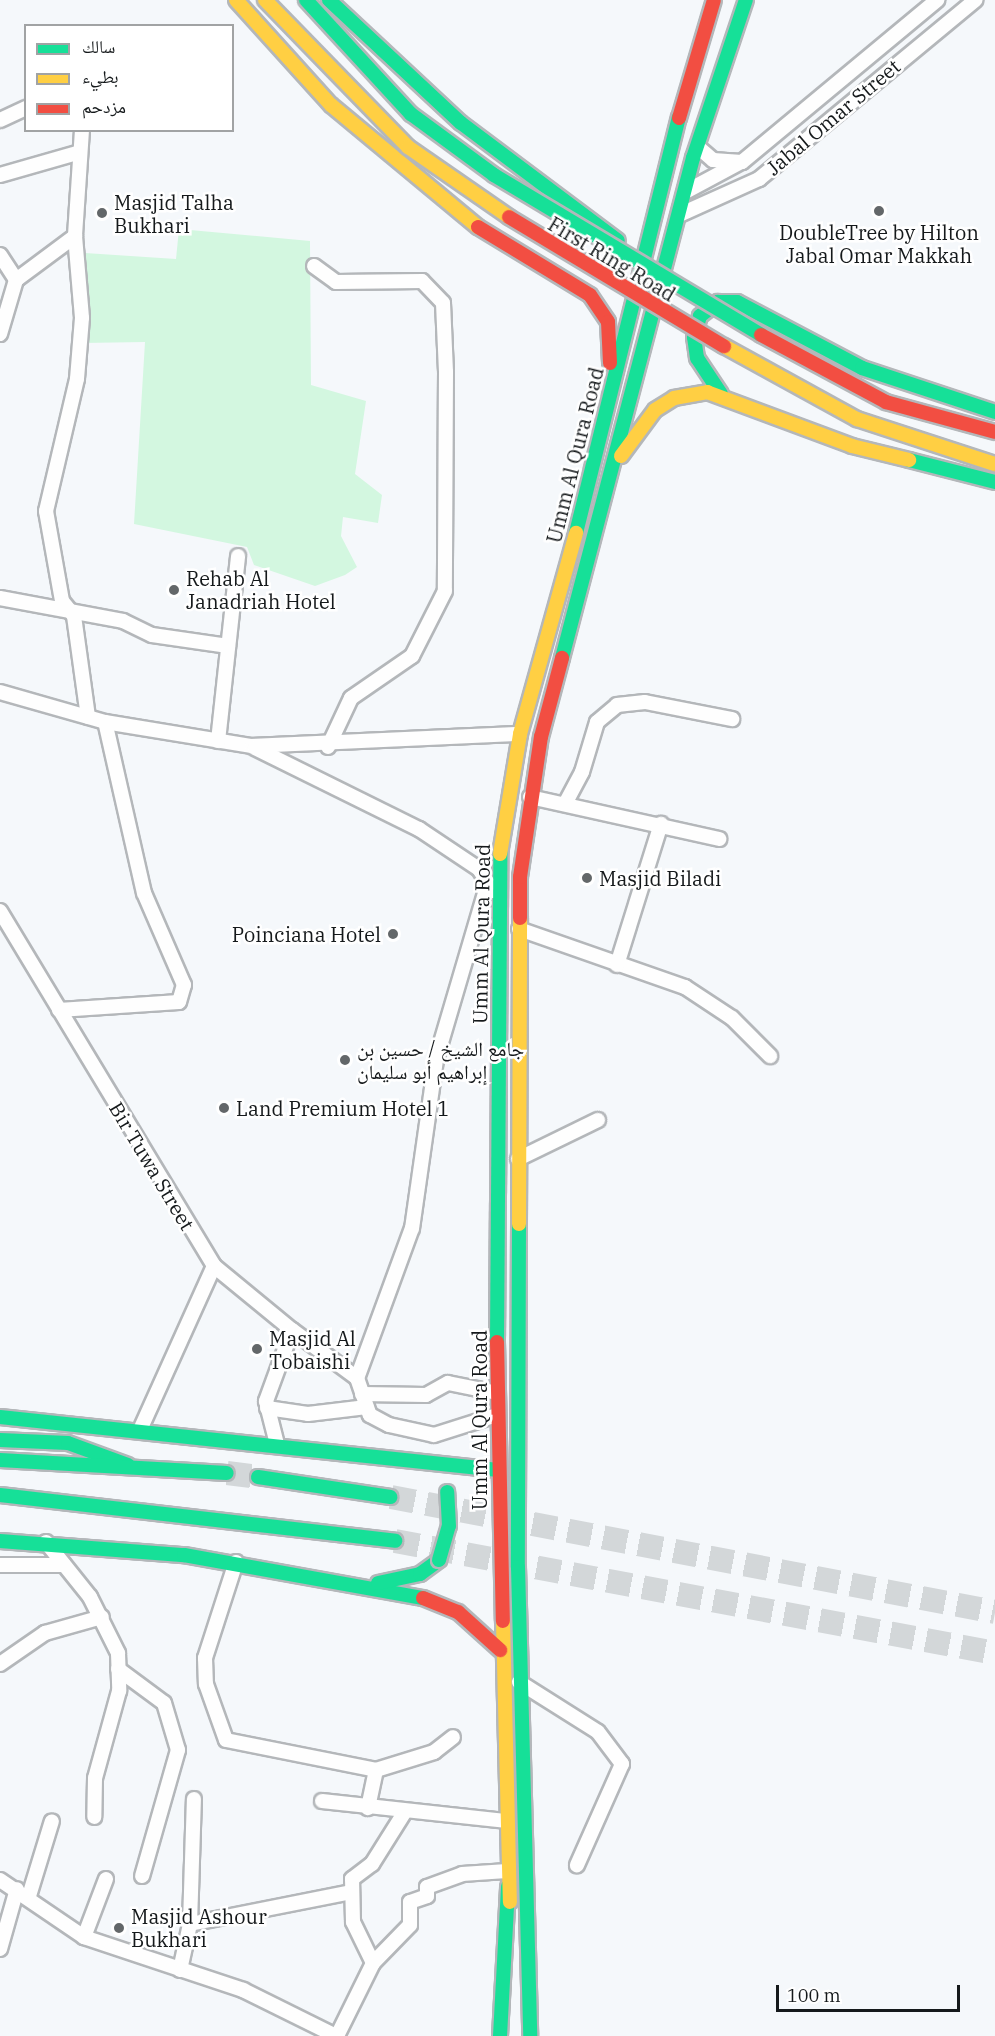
<!DOCTYPE html>
<meta charset="utf-8">
<style>
body{margin:0}
#map{position:relative;width:995px;height:2036px;overflow:hidden;background:#f5f8fb;font-family:"IBM Plex Serif","Noto Naskh Arabic",serif}
div>[style]{position:absolute}
.green>*{inset:0;background:#d3f7e0}
.highway-tunnel>*{height:24px;margin-top:-12px;transform-origin:0;background:repeating-linear-gradient(90deg,#d3d7d9 0 24px,transparent 0 36px)}
.roads{filter:drop-shadow(2px 0 #b4b7ba) drop-shadow(-2px 0 #b4b7ba) drop-shadow(0 2px #b4b7ba) drop-shadow(0 -2px #b4b7ba)}
.street>*{height:14px;margin:-7px;padding:0 7px;transform-origin:7px;border-radius:7px;background:#fefefe}
.fast>*{height:14px;margin:-7px;padding:0 7px;transform-origin:7px;border-radius:7px;background:#16e098}
.slow>*{height:14px;margin:-7px;padding:0 7px;transform-origin:7px;border-radius:7px;background:#ffcf43}
.jam>*{height:14px;margin:-7px;padding:0 7px;transform-origin:7px;border-radius:7px;background:#f24e42}
.bridges{filter:drop-shadow(2px 0 #b4b7ba) drop-shadow(-2px 0 #b4b7ba) drop-shadow(0 2px #b4b7ba) drop-shadow(0 -2px #b4b7ba)}
.fast-bridge>*{height:14px;margin:-7px;padding:0 7px;transform-origin:7px;border-radius:7px;background:#16e098}
.slow-bridge>*{height:14px;margin:-7px;padding:0 7px;transform-origin:7px;border-radius:7px;background:#ffcf43}
.jam-bridge>*{height:14px;margin:-7px;padding:0 7px;transform-origin:7px;border-radius:7px;background:#f24e42}
.dots>*{width:16px;height:16px;translate:-50% -50%;box-sizing:border-box;border:3px solid #fff;border-radius:50%}
span{translate:-50% -50%;white-space:nowrap;text-align:center;line-height:1.15;-webkit-text-stroke:5px #fff;paint-order:stroke}
.street-label{font-size:20px;color:#15191b}
.poi-label{font-size:20px;color:#15191b}
.left{translate:0 -50%;text-align:left}
.right{translate:-100% -50%;text-align:right}
.legend{position:absolute;left:24px;top:24px;width:210px;height:108px;box-sizing:border-box;background:#fff;border:2px solid #a1a3a4;margin:0;padding:8px 10px;list-style:none;font-size:18px;color:#15191b}
.legend li{display:flex;align-items:center;gap:12px;height:30px}
.legend b{width:30px;border:2px solid #a1a3a4}
.scale{position:absolute;left:776px;top:1985px;width:184px;height:27px;box-sizing:border-box;border:3px solid #15191b;border-top:0;padding-left:8px;font-size:18px;line-height:21px;white-space:nowrap;color:#15191b;-webkit-text-stroke:4px #fff;paint-order:stroke}
</style>
<div id="map">
<div class="green">
<i style="clip-path:polygon(179px 229px,310px 241px,311px 385px,366px 401px,355px 474px,382px 495px,378px 523px,343px 517px,341px 536px,357px 567px,345px 575px,315px 586px,254px 565px,247px 547px,134px 524px,145px 342px,83px 343px,85px 253px,176px 259px)"></i>
</div>
<div class="highway-tunnel">
<i style="left:227px;top:1473px;width:31px;rotate:7deg"></i>
<i style="left:391px;top:1497px;width:615px;rotate:10.78deg"></i>
<i style="left:395px;top:1541px;width:610px;rotate:10.57deg"></i>
</div>
<div class="roads">
<div class="street">
<i style="left:0;top:120px;width:29px;rotate:-25deg"></i>
<i style="left:82px;top:130px;width:106px;rotate:93.8deg"></i>
<i style="left:75px;top:236px;width:82px;rotate:85.1deg"></i>
<i style="left:82px;top:318px;width:61px;rotate:94.7deg"></i>
<i style="left:77px;top:379px;width:136px;rotate:103.2deg"></i>
<i style="left:46px;top:511px;width:91px;rotate:79.9deg"></i>
<i style="left:62px;top:601px;width:19px;rotate:51deg"></i>
<i style="left:74px;top:616px;width:102px;rotate:82.1deg"></i>
<i style="left:698px;top:147px;width:20px;rotate:41deg"></i>
<i style="left:713px;top:160px;width:29px;rotate:4deg"></i>
<i style="left:742px;top:162px;width:254px;rotate:-39.7deg"></i>
<i style="left:0;top:175px;width:80px;rotate:-15.9deg"></i>
<i style="left:685px;top:192px;width:64px;rotate:-28.2deg"></i>
<i style="left:679px;top:215px;width:88px;rotate:-24.2deg"></i>
<i style="left:759px;top:179px;width:281px;rotate:-39.6deg"></i>
<i style="left:0;top:255px;width:30px;rotate:57deg"></i>
<i style="left:314px;top:266px;width:27px;rotate:36deg"></i>
<i style="left:336px;top:282px;width:86px;rotate:-0.7deg"></i>
<i style="left:422px;top:281px;width:30px;rotate:46deg"></i>
<i style="left:443px;top:303px;width:69px;rotate:87.5deg"></i>
<i style="left:446px;top:372px;width:219px;rotate:90.3deg"></i>
<i style="left:445px;top:591px;width:73px;rotate:116.9deg"></i>
<i style="left:412px;top:656px;width:74px;rotate:145.5deg"></i>
<i style="left:351px;top:698px;width:54px;rotate:115.1deg"></i>
<i style="left:0;top:334px;width:56px;rotate:-73.5deg"></i>
<i style="left:16px;top:280px;width:74px;rotate:-36.7deg"></i>
<i style="left:0;top:598px;width:125px;rotate:10.6deg"></i>
<i style="left:123px;top:621px;width:32px;rotate:26deg"></i>
<i style="left:152px;top:635px;width:77px;rotate:8.2deg"></i>
<i style="left:0;top:692px;width:109px;rotate:15.9deg"></i>
<i style="left:105px;top:722px;width:149px;rotate:9.3deg"></i>
<i style="left:252px;top:746px;width:268px;rotate:-2.6deg"></i>
<i style="left:218px;top:741px;width:186px;rotate:-83.8deg"></i>
<i style="left:255px;top:748px;width:183px;rotate:26.3deg"></i>
<i style="left:419px;top:829px;width:72px;rotate:33.7deg"></i>
<i style="left:479px;top:869px;width:26px;rotate:58deg"></i>
<i style="left:530px;top:797px;width:194px;rotate:12.5deg"></i>
<i style="left:565px;top:804px;width:36px;rotate:-62deg"></i>
<i style="left:582px;top:772px;width:52px;rotate:-73.3deg"></i>
<i style="left:597px;top:722px;width:26px;rotate:-40deg"></i>
<i style="left:617px;top:705px;width:28px;rotate:-6deg"></i>
<i style="left:645px;top:702px;width:89px;rotate:11.1deg"></i>
<i style="left:488px;top:883px;width:184px;rotate:106.4deg"></i>
<i style="left:436px;top:1060px;width:170px;rotate:98.1deg"></i>
<i style="left:412px;top:1228px;width:160px;rotate:110.1deg"></i>
<i style="left:357px;top:1378px;width:39px;rotate:71deg"></i>
<i style="left:370px;top:1415px;width:21px;rotate:28deg"></i>
<i style="left:389px;top:1425px;width:46px;rotate:12.5deg"></i>
<i style="left:434px;top:1435px;width:66px;rotate:-17.6deg"></i>
<i style="left:0;top:911px;width:415px;rotate:58.9deg"></i>
<i style="left:214px;top:1266px;width:180px;rotate:114.3deg"></i>
<i style="left:519px;top:929px;width:176px;rotate:19.3deg"></i>
<i style="left:685px;top:987px;width:56px;rotate:33.4deg"></i>
<i style="left:732px;top:1018px;width:54px;rotate:45deg"></i>
<i style="left:617px;top:965px;width:148px;rotate:-72.7deg"></i>
<i style="left:59px;top:1010px;width:120px;rotate:-3.8deg"></i>
<i style="left:179px;top:1002px;width:18px;rotate:-74deg"></i>
<i style="left:184px;top:985px;width:100px;rotate:-113.5deg"></i>
<i style="left:144px;top:893px;width:175px;rotate:-102.8deg"></i>
<i style="left:518px;top:1159px;width:89px;rotate:-26deg"></i>
<i style="left:214px;top:1266px;width:101px;rotate:39.4deg"></i>
<i style="left:292px;top:1330px;width:76px;rotate:110.1deg"></i>
<i style="left:266px;top:1401px;width:44px;rotate:75.7deg"></i>
<i style="left:292px;top:1330px;width:81px;rotate:36.4deg"></i>
<i style="left:362px;top:1394px;width:64px;rotate:0.9deg"></i>
<i style="left:426px;top:1395px;width:25px;rotate:-29deg"></i>
<i style="left:448px;top:1383px;width:50px;rotate:11.5deg"></i>
<i style="left:267px;top:1408px;width:41px;rotate:8.3deg"></i>
<i style="left:308px;top:1414px;width:59px;rotate:-6.8deg"></i>
<i style="left:46px;top:1542px;width:70px;rotate:51.3deg"></i>
<i style="left:90px;top:1597px;width:63px;rotate:63.4deg"></i>
<i style="left:118px;top:1653px;width:38px;rotate:88deg"></i>
<i style="left:119px;top:1691px;width:90px;rotate:105.4deg"></i>
<i style="left:95px;top:1778px;width:39px;rotate:91deg"></i>
<i style="left:236px;top:1562px;width:101px;rotate:107.9deg"></i>
<i style="left:205px;top:1658px;width:26px;rotate:88deg"></i>
<i style="left:206px;top:1684px;width:59px;rotate:70.3deg"></i>
<i style="left:226px;top:1740px;width:153px;rotate:11.3deg"></i>
<i style="left:376px;top:1770px;width:39px;rotate:102deg"></i>
<i style="left:0;top:1565px;width:64px"></i>
<i style="left:0;top:1664px;width:55px;rotate:-34.6deg"></i>
<i style="left:45px;top:1633px;width:59px;rotate:-15.7deg"></i>
<i style="left:118px;top:1669px;width:57px;rotate:36.5deg"></i>
<i style="left:164px;top:1703px;width:49px;rotate:73.4deg"></i>
<i style="left:178px;top:1750px;width:131px;rotate:105.9deg"></i>
<i style="left:519px;top:1682px;width:93px;rotate:32.3deg"></i>
<i style="left:598px;top:1732px;width:40px;rotate:53deg"></i>
<i style="left:622px;top:1764px;width:111px;rotate:114deg"></i>
<i style="left:376px;top:1770px;width:61px;rotate:-17.2deg"></i>
<i style="left:434px;top:1752px;width:24px;rotate:-38deg"></i>
<i style="left:322px;top:1801px;width:184px;rotate:6.2deg"></i>
<i style="left:0;top:1880px;width:102px;rotate:34.2deg"></i>
<i style="left:84px;top:1937px;width:168px;rotate:18.4deg"></i>
<i style="left:243px;top:1990px;width:104px;rotate:26.3deg"></i>
<i style="left:29px;top:1896px;width:78px;rotate:-73deg"></i>
<i style="left:190px;top:1924px;width:164px;rotate:-11.2deg"></i>
<i style="left:84px;top:1937px;width:62px;rotate:-69.2deg"></i>
<i style="left:0;top:1949px;width:62px;rotate:-74.2deg"></i>
<i style="left:373px;top:1963px;width:53px;rotate:-45.8deg"></i>
<i style="left:410px;top:1925px;width:23px;rotate:-90deg"></i>
<i style="left:410px;top:1902px;width:18px;rotate:-19deg"></i>
<i style="left:427px;top:1896px;width:9px;rotate:-90deg"></i>
<i style="left:427px;top:1887px;width:37px;rotate:-20deg"></i>
<i style="left:462px;top:1874px;width:46px;rotate:-3.7deg"></i>
<i style="left:180px;top:1970px;width:47px;rotate:-77.7deg"></i>
<i style="left:190px;top:1924px;width:125px;rotate:-88.2deg"></i>
<i style="left:337px;top:2036px;width:81px;rotate:-63.7deg"></i>
<i style="left:373px;top:1963px;width:46px;rotate:-116deg"></i>
<i style="left:353px;top:1922px;width:43px;rotate:-91.3deg"></i>
<i style="left:352px;top:1879px;width:25px;rotate:-37deg"></i>
<i style="left:372px;top:1864px;width:60px;rotate:-57.9deg"></i>
</div>
<div class="fast">
<i style="left:329px;top:0;width:180px;rotate:43deg"></i>
<i style="left:461px;top:123px;width:196px;rotate:36.9deg"></i>
<i style="left:721px;top:394px;width:43px;rotate:-123.7deg"></i>
<i style="left:697px;top:358px;width:21px;rotate:-98deg"></i>
<i style="left:694px;top:337px;width:22px;rotate:-74deg"></i>
<i style="left:700px;top:316px;width:23px;rotate:-38deg"></i>
<i style="left:718px;top:302px;width:19px"></i>
<i style="left:737px;top:302px;width:141px;rotate:27.8deg"></i>
<i style="left:862px;top:368px;width:140px;rotate:18.3deg"></i>
<i style="left:909px;top:460px;width:89px;rotate:14.3deg"></i>
<i style="left:576px;top:533px;width:428px;rotate:-76.1deg"></i>
<i style="left:562px;top:658px;width:517px;rotate:-75.32deg"></i>
<i style="left:693px;top:158px;width:167px;rotate:-71.5deg"></i>
<i style="left:519px;top:1224px;width:343px;rotate:90.2deg"></i>
<i style="left:518px;top:1567px;width:469px;rotate:88.5deg"></i>
<i style="left:497px;top:1342px;width:488px;rotate:-89.6deg"></i>
<i style="left:0;top:1417px;width:501px;rotate:6.07deg"></i>
<i style="left:0;top:1440px;width:68px;rotate:2.5deg"></i>
<i style="left:68px;top:1443px;width:64px;rotate:20.1deg"></i>
<i style="left:0;top:1460px;width:227px;rotate:3.3deg"></i>
<i style="left:258px;top:1477px;width:134px;rotate:8.6deg"></i>
<i style="left:0;top:1495px;width:398px;rotate:6.6deg"></i>
<i style="left:0;top:1541px;width:185px;rotate:4.4deg"></i>
<i style="left:184px;top:1555px;width:243px;rotate:10.2deg"></i>
<i style="left:378px;top:1583px;width:43px;rotate:-12.1deg"></i>
<i style="left:420px;top:1574px;width:24px;rotate:-36deg"></i>
<i style="left:500px;top:2036px;width:150px;rotate:-86.9deg"></i>
</div>
<div class="slow">
<i style="left:236px;top:0;width:142px;rotate:47.9deg"></i>
<i style="left:331px;top:105px;width:191px;rotate:39.7deg"></i>
<i style="left:621px;top:456px;width:57px;rotate:-53.5deg"></i>
<i style="left:655px;top:410px;width:22px;rotate:-32deg"></i>
<i style="left:674px;top:398px;width:34px;rotate:-10deg"></i>
<i style="left:707px;top:392px;width:155px;rotate:20.4deg"></i>
<i style="left:852px;top:446px;width:59px;rotate:13.8deg"></i>
<i style="left:500px;top:854px;width:122px;rotate:-80.5deg"></i>
<i style="left:520px;top:734px;width:209px;rotate:-74.4deg"></i>
<i style="left:519px;top:1224px;width:306px;rotate:-89.8deg"></i>
<i style="left:503px;top:1621px;width:281px;rotate:88.6deg"></i>
</div>
<div class="jam">
<i style="left:679px;top:118px;width:123px;rotate:-73.5deg"></i>
<i style="left:478px;top:227px;width:131px;rotate:31.3deg"></i>
<i style="left:590px;top:295px;width:32px;rotate:56deg"></i>
<i style="left:608px;top:322px;width:41px;rotate:87.2deg"></i>
<i style="left:520px;top:918px;width:41px;rotate:-90deg"></i>
<i style="left:520px;top:877px;width:142px;rotate:-81.5deg"></i>
<i style="left:541px;top:737px;width:82px;rotate:-75.1deg"></i>
<i style="left:497px;top:1342px;width:279px;rotate:88.8deg"></i>
<i style="left:423px;top:1598px;width:38px;rotate:22deg"></i>
<i style="left:458px;top:1612px;width:57px;rotate:42.1deg"></i>
</div>
</div>
<div class="bridges">
<div class="fast-bridge">
<i style="left:306px;top:0;width:155px;rotate:47.4deg"></i>
<i style="left:411px;top:114px;width:103px;rotate:36.3deg"></i>
<i style="left:494px;top:175px;width:311px;rotate:30.9deg"></i>
<i style="left:439px;top:1560px;width:35px;rotate:-74deg"></i>
<i style="left:449px;top:1526px;width:34px;rotate:-93deg"></i>
</div>
<div class="slow-bridge">
<i style="left:265px;top:0;width:205px;rotate:45.8deg"></i>
<i style="left:408px;top:147px;width:123px;rotate:34.7deg"></i>
<i style="left:724px;top:346px;width:152px;rotate:28.8deg"></i>
<i style="left:857px;top:419px;width:145px;rotate:18.1deg"></i>
</div>
<div class="jam-bridge">
<i style="left:509px;top:217px;width:251px;rotate:31deg"></i>
<i style="left:761px;top:335px;width:142px;rotate:28.2deg"></i>
<i style="left:886px;top:402px;width:113px;rotate:15.4deg"></i>
</div>
</div>
<div class="dots">
<i style="left:879px;top:211px;background:#636769"></i>
<i style="left:102px;top:213px;background:#636769"></i>
<i style="left:174px;top:590px;background:#636769"></i>
<i style="left:587px;top:878px;background:#636769"></i>
<i style="left:393px;top:934px;background:#636769"></i>
<i style="left:345px;top:1060px;background:#636769"></i>
<i style="left:224px;top:1108px;background:#636769"></i>
<i style="left:257px;top:1349px;background:#636769"></i>
<i style="left:119px;top:1928px;background:#636769"></i>
</div>
<div class="street-label">
<span style="left:833px;top:117px;rotate:-40deg">Jabal Omar Street</span>
<span style="left:612px;top:259px;rotate:31deg">First Ring Road</span>
<span style="left:575px;top:455px;rotate:-76deg">Umm Al Qura Road</span>
<span style="left:481px;top:934px;rotate:-89deg">Umm Al Qura Road</span>
<span style="left:152px;top:1166px;rotate:59deg">Bir Tuwa Street</span>
<span style="left:479px;top:1420px;rotate:-90deg">Umm Al Qura Road</span>
</div>
<div class="poi-label">
<span class="left" style="left:114px;top:214px">Masjid Talha<br>Bukhari</span>
<span style="left:879px;top:244px">DoubleTree by Hilton<br>Jabal Omar Makkah</span>
<span class="left" style="left:186px;top:590px">Rehab Al<br>Janadriah Hotel</span>
<span class="left" style="left:599px;top:878px">Masjid Biladi</span>
<span class="right" style="left:381px;top:934px">Poinciana Hotel</span>
<span class="left" style="left:357px;top:1060px">جامع الشيخ / حسين بن<br>إبراهيم أبو سليمان</span>
<span class="left" style="left:236px;top:1108px">Land Premium Hotel 1</span>
<span class="left" style="left:269px;top:1350px">Masjid Al<br>Tobaishi</span>
<span class="left" style="left:131px;top:1928px">Masjid Ashour<br>Bukhari</span>
</div>
<ul class="legend">
<li><b style="height:8px;background:#16e098"></b>سالك</li>
<li><b style="height:8px;background:#ffcf43"></b>بطيء</li>
<li><b style="height:8px;background:#f24e42"></b>مزدحم</li>
</ul>
<div class="scale">100 m</div>
</div>
